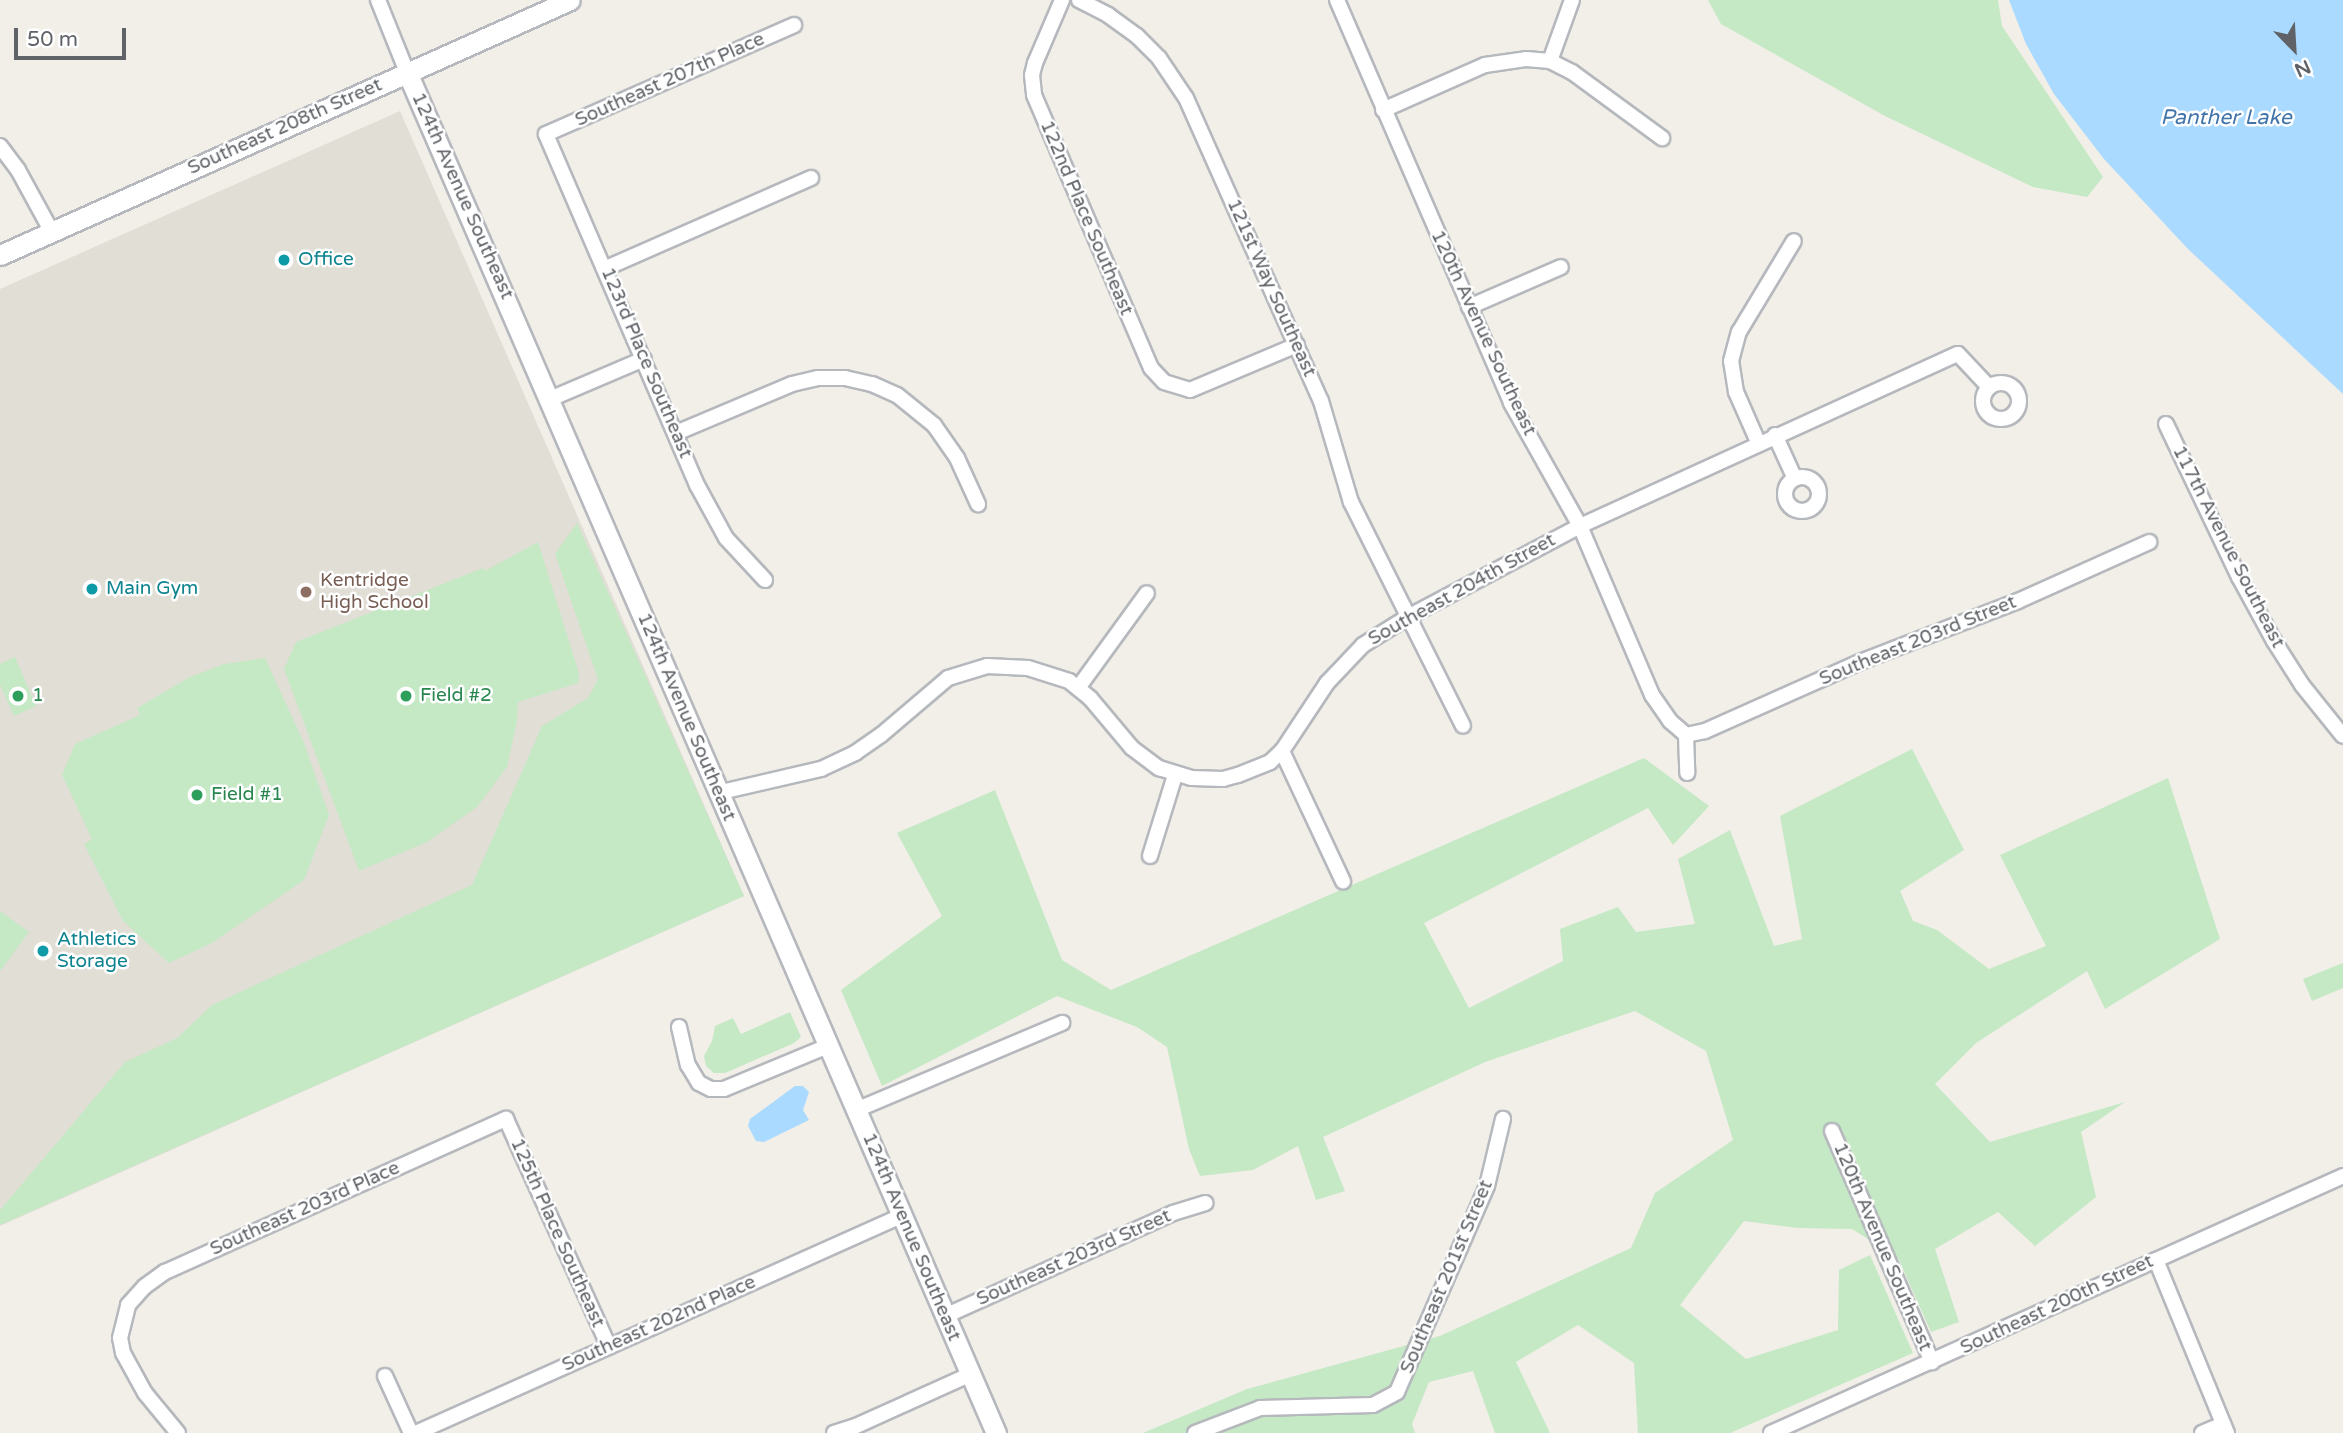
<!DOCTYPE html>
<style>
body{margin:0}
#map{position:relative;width:2343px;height:1433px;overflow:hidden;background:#f1efe8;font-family:"Varela Round",sans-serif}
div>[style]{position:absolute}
.education>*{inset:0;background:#e1ded6}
.green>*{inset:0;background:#c5e8c5}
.water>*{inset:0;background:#aadaff}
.roads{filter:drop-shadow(2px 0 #b5b8bc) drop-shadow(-2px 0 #b5b8bc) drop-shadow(0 2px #b5b8bc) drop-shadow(0 -2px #b5b8bc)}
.street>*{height:14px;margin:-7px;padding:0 7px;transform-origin:7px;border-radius:7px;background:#fff}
.street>.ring{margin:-7px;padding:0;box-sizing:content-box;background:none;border:14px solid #fff;border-radius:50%}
.secondary>*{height:19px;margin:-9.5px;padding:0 9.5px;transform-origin:9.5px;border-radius:9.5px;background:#fff}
.dots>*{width:19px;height:19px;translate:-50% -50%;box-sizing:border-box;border:4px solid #fff;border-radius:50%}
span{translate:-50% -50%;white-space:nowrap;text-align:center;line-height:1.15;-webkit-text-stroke:5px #fff;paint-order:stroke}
.street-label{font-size:19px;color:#5f6368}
.culture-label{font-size:19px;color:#0d838f}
.left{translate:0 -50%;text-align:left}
.education-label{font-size:19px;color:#785e54}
.leisure-label{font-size:19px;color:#27864d}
.water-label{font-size:21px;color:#4174aa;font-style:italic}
.north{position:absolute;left:2259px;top:14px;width:70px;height:70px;-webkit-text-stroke:5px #fff;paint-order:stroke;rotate:156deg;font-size:19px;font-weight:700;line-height:28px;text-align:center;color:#5f6368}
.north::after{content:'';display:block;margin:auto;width:24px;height:32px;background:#5f6368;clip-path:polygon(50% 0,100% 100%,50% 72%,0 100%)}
.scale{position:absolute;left:14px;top:28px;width:112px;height:32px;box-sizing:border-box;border:4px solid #5f6368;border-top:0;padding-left:9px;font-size:21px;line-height:24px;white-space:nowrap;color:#5f6368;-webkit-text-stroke:5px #fff;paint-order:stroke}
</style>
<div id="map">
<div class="education">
<i style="clip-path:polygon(400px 111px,744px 896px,0 1226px,0 289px)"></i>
</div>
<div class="green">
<i style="clip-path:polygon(1708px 0,1998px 0,2002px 26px,2103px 177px,2087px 197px,2033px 187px,1885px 116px,1721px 24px)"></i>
<i style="clip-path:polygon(577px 523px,744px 896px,0 1225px,0 1210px,125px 1062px,177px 1038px,212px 1005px,472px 885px,542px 726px,588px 698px,598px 679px,555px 554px)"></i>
<i style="clip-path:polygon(538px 542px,579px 673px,578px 683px,518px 702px,517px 721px,507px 767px,477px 807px,427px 842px,359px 871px,284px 669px,296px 642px,483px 568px,485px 571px)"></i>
<i style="clip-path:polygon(15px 657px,36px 706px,14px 716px,0 685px,0 664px)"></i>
<i style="clip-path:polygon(265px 658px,304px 743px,329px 815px,304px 880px,212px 943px,169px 963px,123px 921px,84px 844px,92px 839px,62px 775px,75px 744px,140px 715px,137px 708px,190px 677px,224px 664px)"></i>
<i style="clip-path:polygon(1912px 749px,1964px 850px,1900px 891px,1913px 921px,1937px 930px,1989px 969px,2046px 946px,2000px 855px,2168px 778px,2220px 939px,2105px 1009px,2087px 971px,1976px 1043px,1935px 1084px,1990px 1142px,2125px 1102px,2081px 1132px,2096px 1197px,2035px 1246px,1998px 1212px,1935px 1249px,1959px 1322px,1931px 1332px,1898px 1258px,1852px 1229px,1798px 1228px,1744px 1221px,1680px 1305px,1746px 1359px,1838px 1330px,1839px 1270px,1870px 1255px,1913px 1353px,1730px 1433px,1638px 1433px,1634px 1363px,1578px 1325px,1516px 1362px,1550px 1433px,1495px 1433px,1473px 1371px,1429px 1382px,1412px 1424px,1415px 1433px,1143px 1433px,1247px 1389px,1440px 1336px,1631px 1248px,1655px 1193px,1733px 1140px,1706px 1051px,1635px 1011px,1485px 1062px,1323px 1137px,1345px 1191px,1316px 1200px,1298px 1146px,1253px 1170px,1200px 1176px,1189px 1149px,1167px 1047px,1137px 1027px,1057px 996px,882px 1086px,841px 990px,942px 916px,897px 833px,995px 790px,1062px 960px,1111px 990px,1644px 758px,1709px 806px,1673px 845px,1648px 808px,1424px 923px,1469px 1008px,1563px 961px,1560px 929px,1618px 907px,1636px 932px,1695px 924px,1678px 859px,1730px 830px,1774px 946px,1802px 939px,1780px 816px)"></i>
<i style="clip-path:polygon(0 911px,29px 932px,0 971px)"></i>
<i style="clip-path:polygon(2343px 963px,2343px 988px,2312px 1001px,2303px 979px)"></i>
<i style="clip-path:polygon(790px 1012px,801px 1037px,794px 1043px,725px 1073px,714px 1073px,706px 1066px,704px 1056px,712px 1041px,715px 1026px,733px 1018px,741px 1034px)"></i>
</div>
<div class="water">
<i style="clip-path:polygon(2009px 0,2343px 0,2343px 394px,2188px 249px,2104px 159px,2054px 94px,2026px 44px)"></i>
<i style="clip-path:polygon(795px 1086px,803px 1086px,809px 1092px,803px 1110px,809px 1120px,764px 1142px,756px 1141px,748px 1126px,750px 1119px)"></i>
</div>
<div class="roads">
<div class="street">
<i style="left:378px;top:0;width:78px;rotate:68.1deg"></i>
<i style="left:1062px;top:0;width:69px;rotate:113.2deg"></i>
<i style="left:1035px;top:63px;width:12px;rotate:104deg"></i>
<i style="left:1032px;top:75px;width:20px;rotate:84deg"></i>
<i style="left:1034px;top:95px;width:297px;rotate:66.8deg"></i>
<i style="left:1151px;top:368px;width:19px;rotate:47deg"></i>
<i style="left:1164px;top:382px;width:27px;rotate:17deg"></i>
<i style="left:1190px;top:390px;width:116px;rotate:-22.8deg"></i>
<i style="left:1079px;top:0;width:33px;rotate:27deg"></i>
<i style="left:1108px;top:15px;width:36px;rotate:36deg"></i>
<i style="left:1137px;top:36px;width:31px;rotate:45deg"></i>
<i style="left:1159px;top:58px;width:48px;rotate:56deg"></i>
<i style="left:1186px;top:98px;width:332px;rotate:66deg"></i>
<i style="left:1321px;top:401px;width:105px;rotate:73.5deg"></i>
<i style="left:1351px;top:502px;width:250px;rotate:63.4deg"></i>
<i style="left:1337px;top:0;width:439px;rotate:66.6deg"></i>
<i style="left:1511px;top:403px;width:141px;rotate:60.7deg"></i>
<i style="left:1580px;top:526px;width:184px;rotate:66.9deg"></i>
<i style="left:1652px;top:695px;width:32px;rotate:55deg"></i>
<i style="left:1670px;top:721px;width:21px;rotate:41deg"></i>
<i style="left:1686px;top:735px;width:38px;rotate:88deg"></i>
<i style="left:1550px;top:61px;width:65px;rotate:-70.2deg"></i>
<i style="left:1383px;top:110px;width:111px;rotate:-23.8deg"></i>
<i style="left:1485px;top:65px;width:41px;rotate:-8.3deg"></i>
<i style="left:1526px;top:59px;width:24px;rotate:5deg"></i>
<i style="left:1550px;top:61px;width:25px;rotate:27deg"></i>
<i style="left:1572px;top:72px;width:112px;rotate:36.3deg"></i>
<i style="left:0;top:146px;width:30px;rotate:53deg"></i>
<i style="left:18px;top:170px;width:71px;rotate:61.3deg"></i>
<i style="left:606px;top:268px;width:224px;rotate:-23.7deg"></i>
<i style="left:1469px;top:307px;width:100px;rotate:-23.5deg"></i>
<i class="ring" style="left:1983px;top:383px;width:22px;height:22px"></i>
<i style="left:550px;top:399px;width:102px;rotate:-23.1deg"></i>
<i style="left:2166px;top:424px;width:170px;rotate:64.5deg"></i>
<i style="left:2239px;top:577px;width:73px;rotate:61.3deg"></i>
<i style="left:2274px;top:641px;width:52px;rotate:57.5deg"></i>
<i style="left:2302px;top:685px;width:65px;rotate:51.2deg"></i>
<i style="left:676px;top:433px;width:126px;rotate:-22.9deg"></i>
<i style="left:792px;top:384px;width:27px;rotate:-13deg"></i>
<i style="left:818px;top:378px;width:27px"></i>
<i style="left:845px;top:378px;width:28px;rotate:13deg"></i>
<i style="left:872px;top:384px;width:27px;rotate:24deg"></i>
<i style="left:897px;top:395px;width:48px;rotate:39deg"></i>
<i style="left:934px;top:425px;width:40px;rotate:55.1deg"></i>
<i style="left:957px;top:458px;width:51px;rotate:65.5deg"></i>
<i style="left:1775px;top:435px;width:48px;rotate:65.6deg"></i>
<i style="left:1758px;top:442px;width:55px;rotate:-113.7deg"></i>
<i style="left:1736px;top:392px;width:31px;rotate:-99deg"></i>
<i style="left:1731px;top:361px;width:30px;rotate:-75deg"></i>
<i style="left:1739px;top:332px;width:106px;rotate:-58.9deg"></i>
<i class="ring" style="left:1785px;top:477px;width:20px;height:20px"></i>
<i style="left:765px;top:580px;width:57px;rotate:-132.9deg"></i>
<i style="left:726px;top:538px;width:60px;rotate:-118.7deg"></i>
<i style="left:697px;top:485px;width:382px;rotate:-113.3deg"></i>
<i style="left:546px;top:134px;width:271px;rotate:-23.7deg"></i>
<i style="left:1078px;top:688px;width:117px;rotate:-54deg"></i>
<i style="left:1686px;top:735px;width:19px;rotate:-12deg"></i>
<i style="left:1705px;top:731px;width:170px;rotate:-24deg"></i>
<i style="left:1860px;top:662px;width:169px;rotate:-21.1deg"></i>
<i style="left:2018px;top:601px;width:144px;rotate:-24.2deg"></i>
<i style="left:1282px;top:751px;width:144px;rotate:64.9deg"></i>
<i style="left:717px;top:793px;width:107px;rotate:-13deg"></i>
<i style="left:821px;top:769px;width:38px;rotate:-25deg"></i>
<i style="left:855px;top:753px;width:32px;rotate:-35deg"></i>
<i style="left:881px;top:735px;width:88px;rotate:-40.4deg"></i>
<i style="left:948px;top:678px;width:41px;rotate:-17.1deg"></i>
<i style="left:987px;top:666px;width:41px;rotate:2.8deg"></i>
<i style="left:1028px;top:668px;width:43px;rotate:17.6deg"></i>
<i style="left:1069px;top:681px;width:27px;rotate:39deg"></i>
<i style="left:1090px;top:698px;width:65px;rotate:50deg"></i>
<i style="left:1132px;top:748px;width:34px;rotate:37deg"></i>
<i style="left:1159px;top:768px;width:34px;rotate:17deg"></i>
<i style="left:1192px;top:778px;width:31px;rotate:2deg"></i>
<i style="left:1223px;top:779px;width:16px;rotate:-15deg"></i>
<i style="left:1238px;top:775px;width:35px;rotate:-22deg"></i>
<i style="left:1270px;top:762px;width:16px;rotate:-43deg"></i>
<i style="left:1282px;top:751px;width:82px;rotate:-56.5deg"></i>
<i style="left:1327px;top:683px;width:52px;rotate:-46.5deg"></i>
<i style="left:1363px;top:645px;width:53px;rotate:-31.9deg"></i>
<i style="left:1408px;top:617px;width:195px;rotate:-27.9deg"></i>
<i style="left:1580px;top:526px;width:415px;rotate:-24.5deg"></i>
<i style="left:1958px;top:354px;width:45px;rotate:46.8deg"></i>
<i style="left:1150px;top:856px;width:85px;rotate:-72.8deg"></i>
<i style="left:679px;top:1027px;width:39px;rotate:77deg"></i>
<i style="left:688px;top:1065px;width:21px;rotate:59deg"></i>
<i style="left:699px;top:1083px;width:13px;rotate:27deg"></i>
<i style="left:711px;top:1089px;width:13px"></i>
<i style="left:724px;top:1089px;width:113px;rotate:-22.5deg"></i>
<i style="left:856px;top:1110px;width:224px;rotate:-22.9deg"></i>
<i style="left:1832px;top:1131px;width:252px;rotate:66.6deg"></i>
<i style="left:2156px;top:1260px;width:187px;rotate:67.7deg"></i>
<i style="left:945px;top:1316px;width:250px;rotate:-24.3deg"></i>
<i style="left:1173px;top:1213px;width:34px;rotate:-17deg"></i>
<i style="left:385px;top:1376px;width:63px;rotate:65.5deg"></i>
<i style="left:178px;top:1433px;width:52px;rotate:-129.5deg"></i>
<i style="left:145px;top:1393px;width:46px;rotate:-118.8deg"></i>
<i style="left:123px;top:1353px;width:15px;rotate:-101deg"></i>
<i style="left:120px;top:1338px;width:34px;rotate:-76deg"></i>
<i style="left:128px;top:1305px;width:24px;rotate:-48deg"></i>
<i style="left:144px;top:1287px;width:26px;rotate:-36deg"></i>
<i style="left:165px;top:1272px;width:374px;rotate:-24.2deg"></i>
<i style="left:506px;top:1119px;width:250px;rotate:65.7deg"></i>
<i style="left:416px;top:1433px;width:531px;rotate:-24.1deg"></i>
<i style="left:834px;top:1433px;width:23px;rotate:-18deg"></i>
<i style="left:856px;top:1426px;width:126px;rotate:-24.3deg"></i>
<i style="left:1195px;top:1433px;width:70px;rotate:-21deg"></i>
<i style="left:1260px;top:1408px;width:113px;rotate:-1.5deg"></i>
<i style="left:1373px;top:1405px;width:27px;rotate:-28deg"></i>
<i style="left:1397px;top:1392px;width:225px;rotate:-66.4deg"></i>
<i style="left:1487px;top:1186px;width:69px;rotate:-76.6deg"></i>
<i style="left:1771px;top:1433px;width:627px;rotate:-24.19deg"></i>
<i style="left:2202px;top:1433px;width:23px;rotate:-23deg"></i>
</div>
<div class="secondary">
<i style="left:407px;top:72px;width:1483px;rotate:66.6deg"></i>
<i style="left:0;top:255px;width:624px;rotate:-24.1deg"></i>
</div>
</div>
<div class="dots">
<i style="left:284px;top:260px;background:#0f9aa8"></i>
<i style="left:92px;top:589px;background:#0f9aa8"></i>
<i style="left:306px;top:592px;background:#8d6e63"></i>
<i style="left:18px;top:696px;background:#2e9e5b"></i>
<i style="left:406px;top:696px;background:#2e9e5b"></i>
<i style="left:197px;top:795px;background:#2e9e5b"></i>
<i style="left:43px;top:951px;background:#0f9aa8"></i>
</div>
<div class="street-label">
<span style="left:670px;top:80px;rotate:-24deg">Southeast 207th Place</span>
<span style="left:285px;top:127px;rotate:-24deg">Southeast 208th Street</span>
<span style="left:462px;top:196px;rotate:66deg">124th Avenue Southeast</span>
<span style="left:1086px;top:218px;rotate:67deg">122nd Place Southeast</span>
<span style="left:1271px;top:288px;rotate:66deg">121st Way Southeast</span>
<span style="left:1483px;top:333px;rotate:65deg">120th Avenue Southeast</span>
<span style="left:646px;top:363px;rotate:67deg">123rd Place Southeast</span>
<span style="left:2228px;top:547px;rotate:63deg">117th Avenue Southeast</span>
<span style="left:1462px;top:590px;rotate:-29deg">Southeast 204th Street</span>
<span style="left:1918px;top:641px;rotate:-22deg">Southeast 203rd Street</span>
<span style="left:686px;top:717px;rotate:67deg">124th Avenue Southeast</span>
<span style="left:305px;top:1209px;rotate:-24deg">Southeast 203rd Place</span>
<span style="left:557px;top:1233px;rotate:66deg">125th Place Southeast</span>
<span style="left:911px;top:1237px;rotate:67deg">124th Avenue Southeast</span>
<span style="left:1882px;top:1247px;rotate:67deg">120th Avenue Southeast</span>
<span style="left:1074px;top:1258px;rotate:-24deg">Southeast 203rd Street</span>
<span style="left:1447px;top:1277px;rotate:-67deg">Southeast 201st Street</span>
<span style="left:2057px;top:1305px;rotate:-25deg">Southeast 200th Street</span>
<span style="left:659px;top:1324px;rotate:-24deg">Southeast 202nd Place</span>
</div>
<div class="culture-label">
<span class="left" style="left:298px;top:260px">Office</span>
<span class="left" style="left:106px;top:589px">Main Gym</span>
<span class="left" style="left:57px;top:951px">Athletics<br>Storage</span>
</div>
<div class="education-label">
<span class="left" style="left:320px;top:592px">Kentridge<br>High School</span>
</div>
<div class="leisure-label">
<span class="left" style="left:32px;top:696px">1</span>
<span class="left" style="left:420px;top:696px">Field #2</span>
<span class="left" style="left:211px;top:795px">Field #1</span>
</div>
<div class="water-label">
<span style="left:2226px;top:118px">Panther Lake</span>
</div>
<div class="north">N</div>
<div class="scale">50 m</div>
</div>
